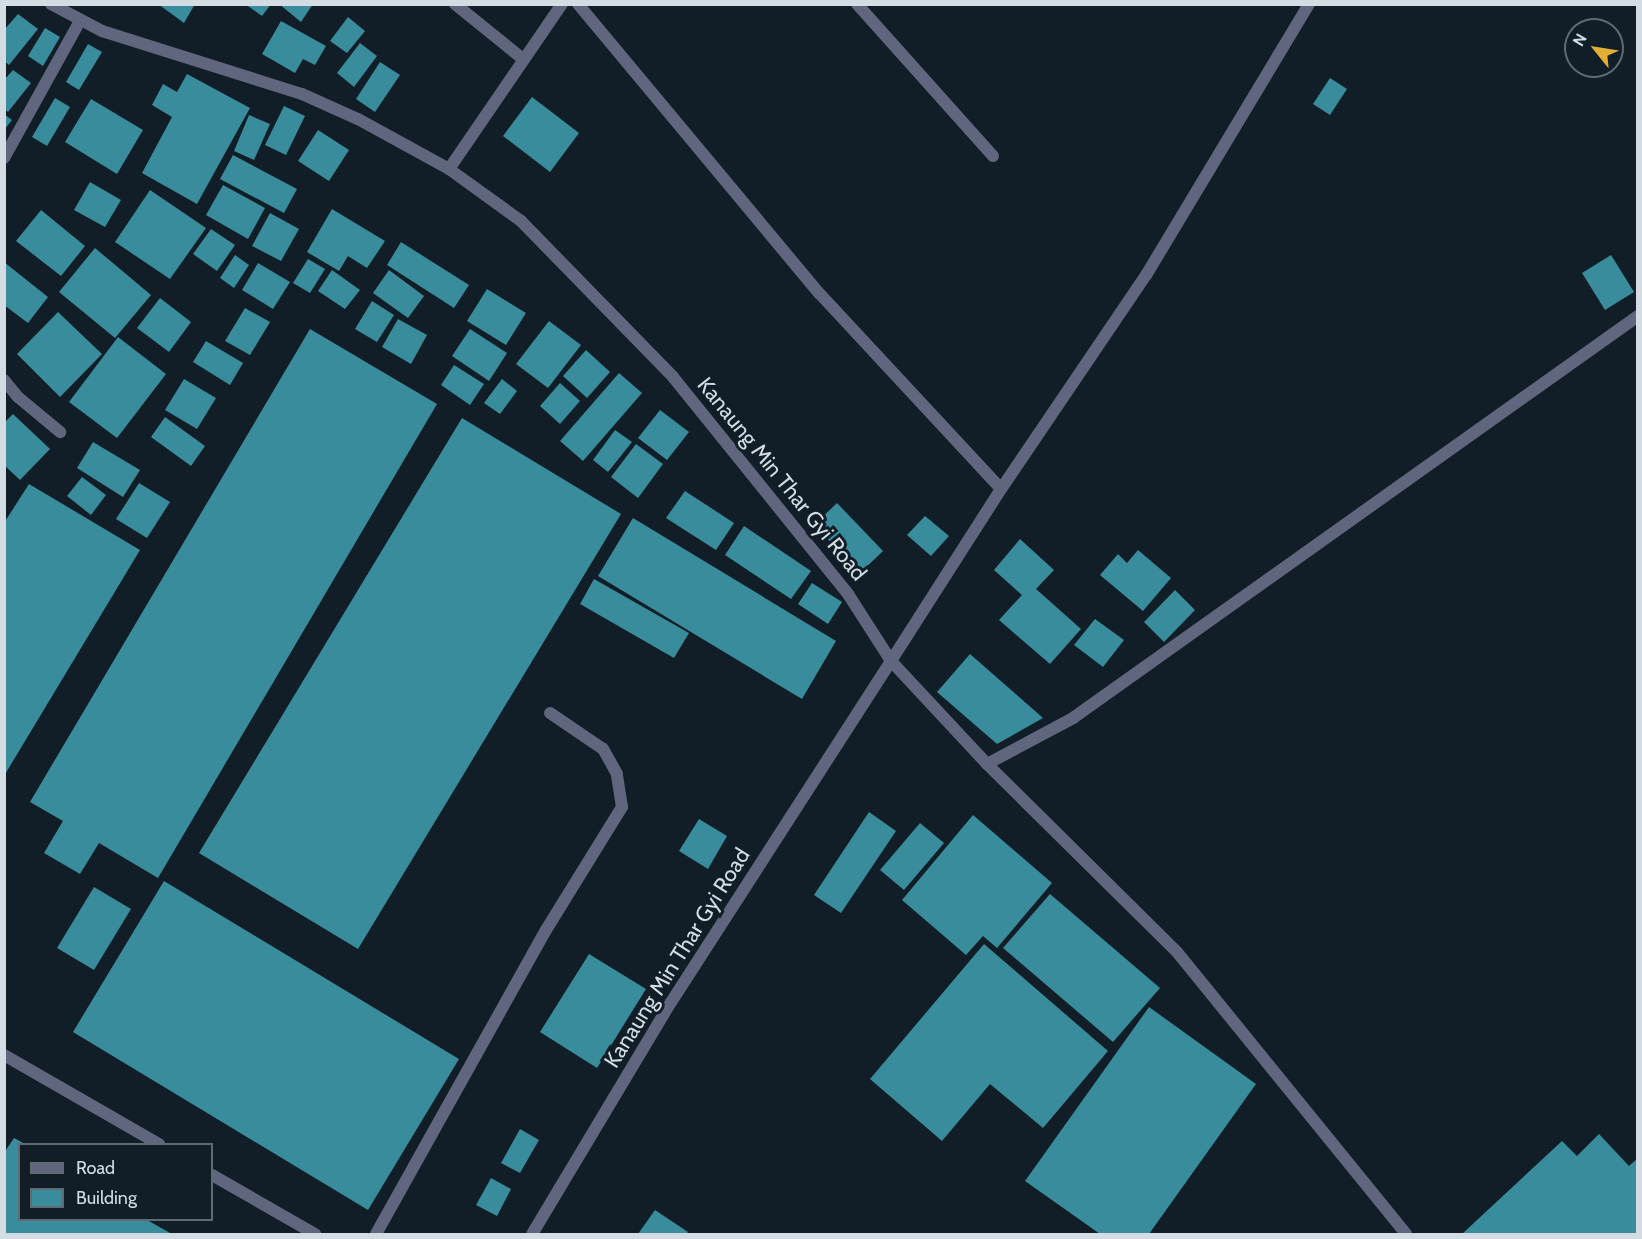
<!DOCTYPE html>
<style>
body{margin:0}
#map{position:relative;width:1642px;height:1239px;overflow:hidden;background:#111e27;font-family:Cabin,sans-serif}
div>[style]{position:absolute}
.building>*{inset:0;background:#398c9b}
.lane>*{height:12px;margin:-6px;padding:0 6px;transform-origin:6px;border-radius:6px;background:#60667d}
.street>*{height:12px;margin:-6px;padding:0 6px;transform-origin:6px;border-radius:6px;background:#60667d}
span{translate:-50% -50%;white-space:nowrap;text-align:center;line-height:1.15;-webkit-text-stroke:6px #111e27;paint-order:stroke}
.street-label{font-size:22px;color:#d4dce3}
.frame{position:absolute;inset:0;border:6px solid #d4dce3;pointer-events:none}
.legend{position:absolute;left:18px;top:1143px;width:195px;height:78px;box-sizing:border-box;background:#111e27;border:2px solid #5f6a72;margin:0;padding:8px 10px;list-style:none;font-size:18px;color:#d4dce3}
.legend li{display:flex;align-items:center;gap:12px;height:30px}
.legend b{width:30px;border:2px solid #5f6a72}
.north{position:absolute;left:1564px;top:18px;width:60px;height:60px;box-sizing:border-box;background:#111e27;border:2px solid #5f6a72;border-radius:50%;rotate:300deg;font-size:16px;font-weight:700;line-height:24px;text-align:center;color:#d4dce3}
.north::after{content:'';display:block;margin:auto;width:21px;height:27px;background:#e2af34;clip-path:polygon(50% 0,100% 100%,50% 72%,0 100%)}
</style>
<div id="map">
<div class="building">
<i style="clip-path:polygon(158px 4px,195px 4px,184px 23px)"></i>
<i style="clip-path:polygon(245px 4px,271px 4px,262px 16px)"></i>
<i style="clip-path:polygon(279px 4px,313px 4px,301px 22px)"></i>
<i style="clip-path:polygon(18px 14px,38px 29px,9px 65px,4px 61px,4px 30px)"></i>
<i style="clip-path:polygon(348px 17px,365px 31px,347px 53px,330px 41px)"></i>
<i style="clip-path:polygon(281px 21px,326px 46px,315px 65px,303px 59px,295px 73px,262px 54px)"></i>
<i style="clip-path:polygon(45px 28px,60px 37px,43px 66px,28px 56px)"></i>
<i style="clip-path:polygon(360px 43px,377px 56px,354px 87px,337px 73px)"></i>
<i style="clip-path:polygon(88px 44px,102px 52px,79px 90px,66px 82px)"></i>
<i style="clip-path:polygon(380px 62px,400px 75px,375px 112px,356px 99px)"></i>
<i style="clip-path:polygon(13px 70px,31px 83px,8px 112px,4px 109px,4px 80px)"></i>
<i style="clip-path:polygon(187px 74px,250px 108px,197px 204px,142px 173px,172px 117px,152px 105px,163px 84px,177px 92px)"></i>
<i style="clip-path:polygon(1330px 78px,1347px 89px,1330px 115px,1313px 104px)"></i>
<i style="clip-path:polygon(532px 97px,579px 133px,550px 172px,503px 136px)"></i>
<i style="clip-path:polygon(55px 98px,70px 107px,47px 146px,32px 137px)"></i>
<i style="clip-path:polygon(91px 99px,143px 130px,117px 174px,65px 142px)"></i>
<i style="clip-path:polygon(284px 106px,305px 116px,286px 155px,265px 145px)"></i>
<i style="clip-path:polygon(4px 114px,12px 120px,4px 130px)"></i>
<i style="clip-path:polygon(249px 115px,270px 124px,254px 160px,234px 151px)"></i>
<i style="clip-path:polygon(318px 130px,349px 150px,329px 181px,298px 161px)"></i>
<i style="clip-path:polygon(233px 155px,297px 189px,284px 213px,220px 179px)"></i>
<i style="clip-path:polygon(90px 182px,121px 200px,105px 227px,74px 210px)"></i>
<i style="clip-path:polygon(223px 185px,265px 208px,248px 239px,206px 215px)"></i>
<i style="clip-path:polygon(150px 190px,206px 228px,170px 279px,115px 242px)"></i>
<i style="clip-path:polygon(332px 209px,385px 241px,367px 268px,348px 256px,339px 271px,307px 252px)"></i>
<i style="clip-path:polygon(41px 210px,85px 246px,61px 276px,16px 241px)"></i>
<i style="clip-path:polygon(270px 213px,299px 229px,281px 261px,252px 246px)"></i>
<i style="clip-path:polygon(211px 229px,235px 245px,217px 271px,193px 254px)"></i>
<i style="clip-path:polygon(401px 242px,469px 285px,454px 308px,387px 265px)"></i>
<i style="clip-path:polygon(95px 248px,151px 295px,115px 338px,59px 292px)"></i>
<i style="clip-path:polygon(235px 255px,249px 265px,234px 288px,220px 278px)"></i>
<i style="clip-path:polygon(1611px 255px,1634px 292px,1605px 310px,1582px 273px)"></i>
<i style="clip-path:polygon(308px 259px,325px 269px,310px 293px,293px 283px)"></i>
<i style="clip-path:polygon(4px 262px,48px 297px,28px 323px,4px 305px)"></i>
<i style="clip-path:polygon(258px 263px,290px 282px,273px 309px,242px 290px)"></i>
<i style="clip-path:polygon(332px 270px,360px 290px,345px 309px,318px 291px)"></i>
<i style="clip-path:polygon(389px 270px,424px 296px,408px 318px,373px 293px)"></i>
<i style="clip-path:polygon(487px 289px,526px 313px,506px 345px,467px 321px)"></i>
<i style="clip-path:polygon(160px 298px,191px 322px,169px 352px,137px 328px)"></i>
<i style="clip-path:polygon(372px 301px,394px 315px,377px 342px,355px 329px)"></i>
<i style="clip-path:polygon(245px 308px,270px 322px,250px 355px,225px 341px)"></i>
<i style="clip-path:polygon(58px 312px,102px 354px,60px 397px,17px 354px)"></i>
<i style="clip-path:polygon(398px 319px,427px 335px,411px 364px,382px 347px)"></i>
<i style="clip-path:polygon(549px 321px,581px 345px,548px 388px,516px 364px)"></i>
<i style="clip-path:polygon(310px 329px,437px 404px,158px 878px,99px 843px,80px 874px,44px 853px,63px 821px,30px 802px)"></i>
<i style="clip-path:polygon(470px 329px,507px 353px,489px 381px,452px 356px)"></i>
<i style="clip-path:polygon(118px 337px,166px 374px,117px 438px,69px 402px)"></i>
<i style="clip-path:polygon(206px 341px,243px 363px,230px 385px,193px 362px)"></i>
<i style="clip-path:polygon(586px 350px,610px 372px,587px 398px,563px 376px)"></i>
<i style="clip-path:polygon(454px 365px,484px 384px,470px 405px,441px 385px)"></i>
<i style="clip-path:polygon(619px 373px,642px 393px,583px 461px,560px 441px)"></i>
<i style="clip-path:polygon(184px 379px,216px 398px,197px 429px,165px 410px)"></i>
<i style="clip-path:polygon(502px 379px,517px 391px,500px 414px,484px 403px)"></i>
<i style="clip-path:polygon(560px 383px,580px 401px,560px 424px,540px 406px)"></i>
<i style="clip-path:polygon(660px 410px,689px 432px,667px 460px,638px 438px)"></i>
<i style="clip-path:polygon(13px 414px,50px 449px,20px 480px,4px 465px,4px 423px)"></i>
<i style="clip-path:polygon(165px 417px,205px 446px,191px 466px,151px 437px)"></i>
<i style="clip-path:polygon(462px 418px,621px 514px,358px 949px,199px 853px)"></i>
<i style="clip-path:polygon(615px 430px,632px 442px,608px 472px,593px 460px)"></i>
<i style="clip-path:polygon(93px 442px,140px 470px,123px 497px,77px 468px)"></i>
<i style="clip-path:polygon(636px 444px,663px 464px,638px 498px,611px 477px)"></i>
<i style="clip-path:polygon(82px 477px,106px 495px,91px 515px,67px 496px)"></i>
<i style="clip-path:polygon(139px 483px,170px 502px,147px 538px,116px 519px)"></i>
<i style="clip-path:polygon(29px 484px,140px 550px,4px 776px,4px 523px)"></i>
<i style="clip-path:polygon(685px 491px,734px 523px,716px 550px,666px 518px)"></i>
<i style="clip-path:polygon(837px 503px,883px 551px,860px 573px,814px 525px)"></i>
<i style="clip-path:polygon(925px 516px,949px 536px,931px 556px,907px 535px)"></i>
<i style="clip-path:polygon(633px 518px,836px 641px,802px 699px,598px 576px)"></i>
<i style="clip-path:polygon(744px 526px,811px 571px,791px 599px,725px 555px)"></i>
<i style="clip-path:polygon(1020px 539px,1054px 570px,1036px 589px,1081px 629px,1050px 664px,999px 620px,1022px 595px,994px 570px)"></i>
<i style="clip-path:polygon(1138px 550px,1171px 578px,1143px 611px,1100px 575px,1118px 554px,1127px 563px)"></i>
<i style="clip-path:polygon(594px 579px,689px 633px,674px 658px,580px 604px)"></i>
<i style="clip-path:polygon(812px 583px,842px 602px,828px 624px,798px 604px)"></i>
<i style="clip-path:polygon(1175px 590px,1195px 610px,1164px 642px,1144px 622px)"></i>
<i style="clip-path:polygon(1095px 619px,1124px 640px,1103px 667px,1074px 645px)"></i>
<i style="clip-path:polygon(970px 654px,1043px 718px,997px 744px,937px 692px)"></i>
<i style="clip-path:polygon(869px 812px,896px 831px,841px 913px,814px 895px)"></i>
<i style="clip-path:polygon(973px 815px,1052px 883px,997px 948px,983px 936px,966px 955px,902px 900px)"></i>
<i style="clip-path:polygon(699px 819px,727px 836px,708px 869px,679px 851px)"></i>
<i style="clip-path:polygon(920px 823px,944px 843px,904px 890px,880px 870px)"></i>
<i style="clip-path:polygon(164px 881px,459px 1059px,368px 1210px,73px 1032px)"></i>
<i style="clip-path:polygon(94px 887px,131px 909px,94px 970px,57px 948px)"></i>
<i style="clip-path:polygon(1050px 894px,1160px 988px,1113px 1042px,1003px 948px)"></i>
<i style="clip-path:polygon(984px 944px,1108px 1051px,1043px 1128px,990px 1084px,942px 1141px,870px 1079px)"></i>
<i style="clip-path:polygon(589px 954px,646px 989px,597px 1068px,540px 1032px)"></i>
<i style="clip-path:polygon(1149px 1007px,1256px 1084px,1149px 1234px,1100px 1234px,1025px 1181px)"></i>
<i style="clip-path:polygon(520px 1129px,539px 1140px,520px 1173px,501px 1163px)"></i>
<i style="clip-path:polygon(1599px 1134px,1629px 1166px,1638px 1158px,1638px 1234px,1462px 1234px,1562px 1141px,1577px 1156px)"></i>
<i style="clip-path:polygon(14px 1138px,25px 1144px,20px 1144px,20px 1220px,147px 1220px,172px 1234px,4px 1234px,4px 1153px)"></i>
<i style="clip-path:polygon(491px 1178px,511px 1189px,497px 1216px,476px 1205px)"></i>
<i style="clip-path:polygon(655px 1210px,688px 1232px,686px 1234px,638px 1234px)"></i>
</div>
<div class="lane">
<i style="left:376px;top:1234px;width:348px;rotate:-60.8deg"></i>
<i style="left:546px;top:930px;width:145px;rotate:-58.3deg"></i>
<i style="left:622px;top:807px;width:33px;rotate:-99deg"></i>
<i style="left:617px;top:774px;width:29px;rotate:-119deg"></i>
<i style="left:603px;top:749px;width:64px;rotate:-145.8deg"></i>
</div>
<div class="street">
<i style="left:51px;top:4px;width:58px;rotate:27.9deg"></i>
<i style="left:102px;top:31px;width:210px;rotate:17.5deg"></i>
<i style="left:302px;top:94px;width:61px;rotate:24.1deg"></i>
<i style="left:358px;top:119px;width:104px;rotate:28.8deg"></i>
<i style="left:449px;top:169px;width:89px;rotate:35.8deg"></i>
<i style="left:521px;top:221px;width:218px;rotate:45.7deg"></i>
<i style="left:673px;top:377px;width:279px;rotate:51.1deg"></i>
<i style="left:848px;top:594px;width:80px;rotate:57.3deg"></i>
<i style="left:891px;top:661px;width:406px;rotate:122.8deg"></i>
<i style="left:671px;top:1002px;width:270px;rotate:120.9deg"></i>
<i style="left:455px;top:4px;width:87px;rotate:39deg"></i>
<i style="left:578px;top:4px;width:378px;rotate:50.2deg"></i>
<i style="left:820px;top:294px;width:266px;rotate:47.1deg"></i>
<i style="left:857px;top:4px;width:204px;rotate:48.2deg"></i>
<i style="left:1309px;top:4px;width:316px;rotate:121deg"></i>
<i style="left:1146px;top:275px;width:258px;rotate:124.1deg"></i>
<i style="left:1001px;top:489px;width:204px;rotate:122.6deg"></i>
<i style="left:891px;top:661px;width:141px;rotate:47deg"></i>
<i style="left:987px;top:764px;width:98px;rotate:-28.1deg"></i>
<i style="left:1073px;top:718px;width:693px;rotate:-35.43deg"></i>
<i style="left:4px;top:158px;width:157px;rotate:-61deg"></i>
<i style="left:449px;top:169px;width:200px;rotate:-55.6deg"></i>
<i style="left:4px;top:380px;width:22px;rotate:51deg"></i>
<i style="left:18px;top:397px;width:55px;rotate:39.8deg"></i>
<i style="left:987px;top:764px;width:267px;rotate:44.7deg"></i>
<i style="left:1177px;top:952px;width:363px;rotate:50.9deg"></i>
<i style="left:4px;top:1055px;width:179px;rotate:29.9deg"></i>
<i style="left:212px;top:1175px;width:119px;rotate:29.8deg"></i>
</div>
<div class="street-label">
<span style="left:782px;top:479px;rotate:51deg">Kanaung Min Thar Gyi Road</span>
<span style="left:677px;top:958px;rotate:-58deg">Kanaung Min Thar Gyi Road</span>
</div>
<div class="frame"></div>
<ul class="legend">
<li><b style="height:8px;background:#60667d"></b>Road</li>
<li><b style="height:16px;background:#398c9b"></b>Building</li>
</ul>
<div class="north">N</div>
</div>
